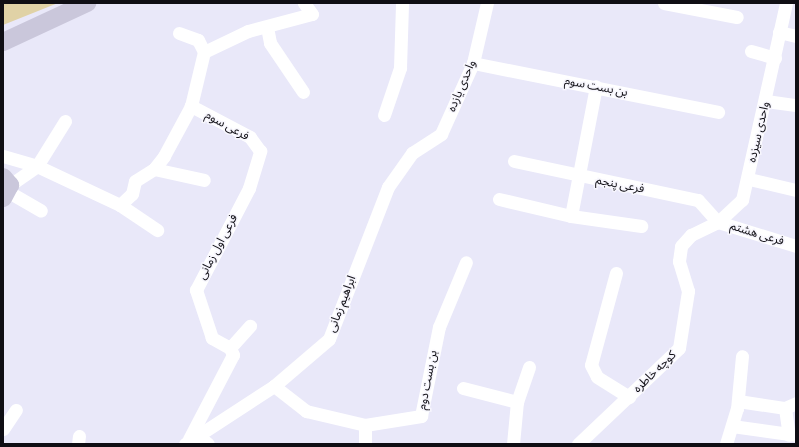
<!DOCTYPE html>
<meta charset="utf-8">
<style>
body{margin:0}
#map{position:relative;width:799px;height:447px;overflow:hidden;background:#e9e8f9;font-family:"Source Sans 3","Noto Sans Arabic",sans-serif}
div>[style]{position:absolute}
.green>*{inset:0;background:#e0d2a6}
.street>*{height:13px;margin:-6.5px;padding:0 6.5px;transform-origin:6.5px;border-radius:6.5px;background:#fff}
.secondary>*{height:18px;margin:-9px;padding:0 9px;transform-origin:9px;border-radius:9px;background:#cac7db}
span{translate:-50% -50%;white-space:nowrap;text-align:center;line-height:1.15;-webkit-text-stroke:3px #f7f6fd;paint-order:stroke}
.street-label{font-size:12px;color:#0f0e14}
.frame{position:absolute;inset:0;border:4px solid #0f0e14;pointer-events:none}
</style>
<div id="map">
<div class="green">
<i style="clip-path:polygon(3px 3px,58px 3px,3px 25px)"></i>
</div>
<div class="street">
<i style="left:664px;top:3px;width:74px;rotate:10.9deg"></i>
<i style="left:267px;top:27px;width:16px;rotate:79deg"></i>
<i style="left:270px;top:43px;width:59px;rotate:56deg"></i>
<i style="left:779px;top:32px;width:17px;rotate:13deg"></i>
<i style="left:179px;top:33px;width:20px;rotate:20deg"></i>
<i style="left:198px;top:40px;width:13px;rotate:63deg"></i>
<i style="left:751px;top:51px;width:25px;rotate:16deg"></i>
<i style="left:473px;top:63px;width:250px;rotate:11.3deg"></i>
<i style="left:766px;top:101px;width:30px;rotate:8deg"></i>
<i style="left:384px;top:115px;width:50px;rotate:-71.2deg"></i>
<i style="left:400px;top:68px;width:65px;rotate:-88.2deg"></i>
<i style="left:3px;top:156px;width:35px;rotate:16deg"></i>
<i style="left:37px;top:166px;width:92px;rotate:25.2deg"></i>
<i style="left:120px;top:205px;width:16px;rotate:-43deg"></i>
<i style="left:132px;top:194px;width:13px;rotate:-77deg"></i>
<i style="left:135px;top:181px;width:22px;rotate:-32deg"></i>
<i style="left:154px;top:169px;width:16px;rotate:-52deg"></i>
<i style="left:164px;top:156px;width:57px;rotate:-61.6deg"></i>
<i style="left:191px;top:106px;width:56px;rotate:-76.5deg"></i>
<i style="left:204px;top:52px;width:49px;rotate:-25.5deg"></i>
<i style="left:248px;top:31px;width:66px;rotate:-14.9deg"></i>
<i style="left:312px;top:14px;width:14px;rotate:-126deg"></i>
<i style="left:514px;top:161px;width:188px;rotate:12deg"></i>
<i style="left:698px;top:200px;width:30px;rotate:48deg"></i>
<i style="left:718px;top:222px;width:82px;rotate:17.1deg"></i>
<i style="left:154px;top:169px;width:51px;rotate:12.4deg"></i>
<i style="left:749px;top:179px;width:48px;rotate:13.2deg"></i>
<i style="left:10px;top:185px;width:33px;rotate:-35deg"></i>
<i style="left:37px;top:166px;width:53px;rotate:-58.1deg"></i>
<i style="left:7px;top:191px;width:39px;rotate:30deg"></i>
<i style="left:499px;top:199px;width:74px;rotate:13.3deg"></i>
<i style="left:571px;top:216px;width:71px;rotate:8.1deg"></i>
<i style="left:120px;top:205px;width:45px;rotate:34deg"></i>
<i style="left:571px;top:216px;width:132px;rotate:-79.1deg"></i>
<i style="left:616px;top:273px;width:95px;rotate:105.2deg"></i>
<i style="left:591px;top:365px;width:13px;rotate:63deg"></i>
<i style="left:597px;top:377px;width:38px;rotate:32deg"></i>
<i style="left:230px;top:348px;width:30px;rotate:-48deg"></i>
<i style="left:274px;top:386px;width:41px;rotate:38deg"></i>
<i style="left:306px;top:411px;width:61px;rotate:13.3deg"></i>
<i style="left:365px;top:425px;width:57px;rotate:-9.1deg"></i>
<i style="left:421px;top:416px;width:91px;rotate:-78.6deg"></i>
<i style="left:439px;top:327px;width:70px;rotate:-67.4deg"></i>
<i style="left:463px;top:388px;width:56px;rotate:14.5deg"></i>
<i style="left:738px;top:401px;width:48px;rotate:8.5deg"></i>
<i style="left:785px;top:408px;width:12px;rotate:-24deg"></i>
<i style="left:785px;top:408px;width:27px;rotate:82deg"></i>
<i style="left:365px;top:425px;width:19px;rotate:90deg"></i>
<i style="left:732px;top:426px;width:65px;rotate:8deg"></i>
<i style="left:3px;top:429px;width:23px;rotate:-56deg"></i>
<i style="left:197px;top:435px;width:14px;rotate:39deg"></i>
<i style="left:189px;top:439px;width:95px;rotate:-62.4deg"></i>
<i style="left:233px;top:355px;width:8px;rotate:-113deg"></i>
<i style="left:230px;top:348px;width:21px;rotate:-151deg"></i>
<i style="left:212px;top:338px;width:51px;rotate:-108.4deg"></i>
<i style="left:196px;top:290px;width:115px;rotate:-62.5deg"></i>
<i style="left:249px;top:188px;width:39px;rotate:-73deg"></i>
<i style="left:260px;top:151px;width:17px;rotate:-126deg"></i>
<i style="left:250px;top:137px;width:67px;rotate:-152.3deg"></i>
<i style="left:78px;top:444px;width:8px;rotate:-83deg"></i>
<i style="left:185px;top:444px;width:106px;rotate:-33.1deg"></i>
<i style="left:274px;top:386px;width:72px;rotate:-40.5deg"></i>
<i style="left:329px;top:339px;width:163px;rotate:-68.8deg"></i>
<i style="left:388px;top:187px;width:42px;rotate:-54.8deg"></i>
<i style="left:412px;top:153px;width:35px;rotate:-33deg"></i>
<i style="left:441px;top:134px;width:78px;rotate:-65.7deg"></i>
<i style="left:473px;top:63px;width:62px;rotate:-76.9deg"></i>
<i style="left:513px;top:444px;width:42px;rotate:-84.6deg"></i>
<i style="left:517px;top:402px;width:37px;rotate:-71deg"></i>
<i style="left:578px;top:444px;width:139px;rotate:-43.5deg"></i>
<i style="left:679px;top:348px;width:58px;rotate:-81deg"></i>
<i style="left:688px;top:291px;width:31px;rotate:-107deg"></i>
<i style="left:679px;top:261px;width:15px;rotate:-82deg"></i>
<i style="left:681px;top:246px;width:15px;rotate:-48deg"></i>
<i style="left:691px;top:235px;width:30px;rotate:-26deg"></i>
<i style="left:718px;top:222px;width:33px;rotate:-43deg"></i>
<i style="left:742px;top:200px;width:202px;rotate:-77.4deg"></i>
<i style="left:726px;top:444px;width:37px;rotate:-73deg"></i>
<i style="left:737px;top:409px;width:53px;rotate:-84.6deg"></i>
</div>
<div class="secondary">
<i style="left:3px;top:42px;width:93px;rotate:-24.9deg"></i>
<i style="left:3px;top:177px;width:11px;rotate:49deg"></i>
<i style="left:10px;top:185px;width:15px;rotate:118deg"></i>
</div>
<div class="street-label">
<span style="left:462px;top:86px;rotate:-67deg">واحدی یازده</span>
<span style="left:596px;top:87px;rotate:11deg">بن بست سوم</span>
<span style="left:227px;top:126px;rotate:29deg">فرعی سوم</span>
<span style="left:759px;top:132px;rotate:-77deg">واحدی سیزده</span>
<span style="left:620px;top:185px;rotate:11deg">فرعی پنجم</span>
<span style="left:757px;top:234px;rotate:17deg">فرعی هشتم</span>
<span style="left:218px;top:247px;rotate:-62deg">فرعی اول زمانی</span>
<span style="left:342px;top:304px;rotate:-69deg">ابراهیم زمانی</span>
<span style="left:655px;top:372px;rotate:-44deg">كوچه خاطره</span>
<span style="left:428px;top:380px;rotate:-79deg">بن بست دوم</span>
</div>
<div class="frame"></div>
</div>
